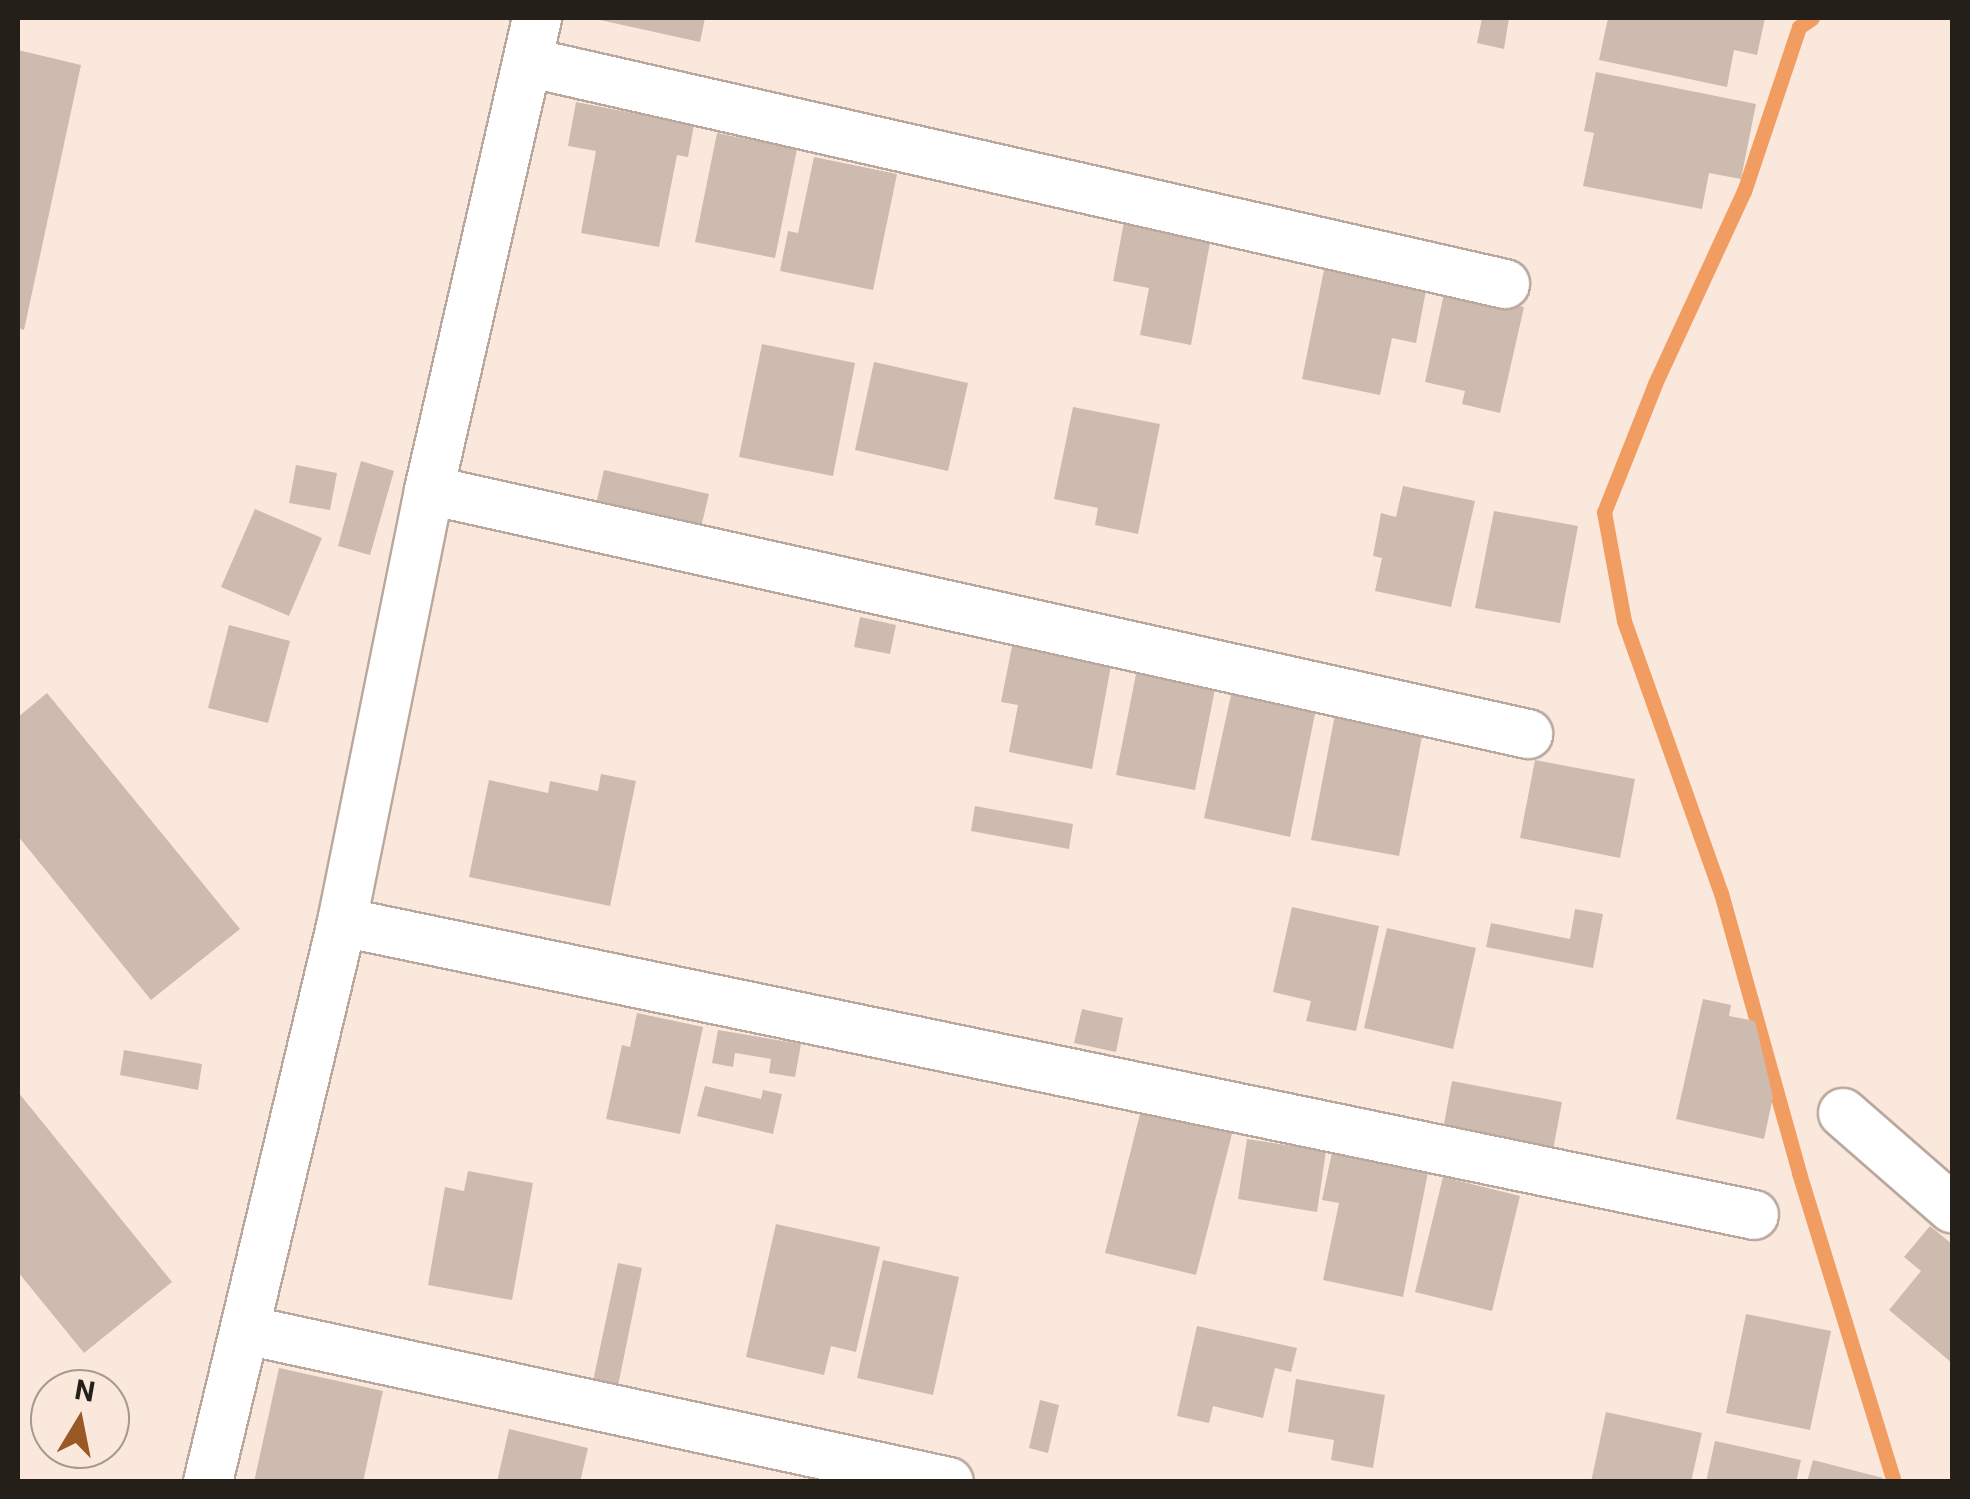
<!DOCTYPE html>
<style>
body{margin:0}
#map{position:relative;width:1970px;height:1499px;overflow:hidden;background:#fbe8dd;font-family:Roboto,sans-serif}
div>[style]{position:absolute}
.stream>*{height:15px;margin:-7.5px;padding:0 7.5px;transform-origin:7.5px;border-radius:7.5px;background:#f19c61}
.building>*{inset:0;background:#cdbbb0}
.roads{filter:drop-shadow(2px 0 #baa89e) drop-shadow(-2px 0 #baa89e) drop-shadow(0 2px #baa89e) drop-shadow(0 -2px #baa89e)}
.street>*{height:48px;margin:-24px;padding:0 24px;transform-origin:24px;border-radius:24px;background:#fff}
span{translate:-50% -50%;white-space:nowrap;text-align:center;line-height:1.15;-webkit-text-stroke:10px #fbe8dd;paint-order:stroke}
.frame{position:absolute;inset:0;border:20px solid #251f1a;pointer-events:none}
.north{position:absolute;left:30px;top:1369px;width:100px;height:100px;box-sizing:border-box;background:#fbe8dd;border:2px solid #a5988f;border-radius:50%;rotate:10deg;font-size:28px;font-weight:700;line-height:40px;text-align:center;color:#251f1a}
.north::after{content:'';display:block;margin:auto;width:35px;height:45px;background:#9a5825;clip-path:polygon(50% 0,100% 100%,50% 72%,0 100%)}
</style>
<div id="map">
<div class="stream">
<i style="left:1812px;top:18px;width:16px;rotate:145deg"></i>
<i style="left:1799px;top:27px;width:173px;rotate:108.5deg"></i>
<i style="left:1744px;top:191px;width:213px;rotate:114.8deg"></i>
<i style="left:1655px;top:384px;width:138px;rotate:111.7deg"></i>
<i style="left:1604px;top:512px;width:111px;rotate:79.6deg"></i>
<i style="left:1624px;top:621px;width:289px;rotate:70.4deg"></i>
<i style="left:1721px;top:893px;width:291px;rotate:74.4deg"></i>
<i style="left:1799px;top:1173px;width:323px;rotate:72.9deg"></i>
</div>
<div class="building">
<i style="clip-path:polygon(591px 18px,705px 18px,700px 42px)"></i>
<i style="clip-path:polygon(1482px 18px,1509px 18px,1504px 49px,1477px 43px)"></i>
<i style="clip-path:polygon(1608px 18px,1765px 18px,1757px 55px,1734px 50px,1727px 87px,1599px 60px)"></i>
<i style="clip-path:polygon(18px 50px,81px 65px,24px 330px,18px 328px)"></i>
<i style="clip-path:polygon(1596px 72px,1756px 104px,1741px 179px,1709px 173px,1702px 209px,1583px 186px,1594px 133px,1584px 131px)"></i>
<i style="clip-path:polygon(576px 102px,694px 125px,688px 157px,677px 155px,659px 247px,581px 233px,596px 151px,568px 146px)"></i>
<i style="clip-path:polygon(717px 133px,797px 149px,775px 258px,695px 242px)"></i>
<i style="clip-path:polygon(814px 157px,897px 174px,873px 290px,780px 271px,788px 231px,798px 233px)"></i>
<i style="clip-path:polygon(1125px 216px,1212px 232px,1191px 345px,1140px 335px,1149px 288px,1113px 281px)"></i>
<i style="clip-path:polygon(1326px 260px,1428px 280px,1416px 343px,1392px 338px,1380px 395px,1302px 379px)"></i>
<i style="clip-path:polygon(1445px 289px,1524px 307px,1500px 413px,1462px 404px,1465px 391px,1425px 382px)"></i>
<i style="clip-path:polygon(762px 344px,855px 363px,833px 476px,739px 457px)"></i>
<i style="clip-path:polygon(874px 362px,968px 383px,948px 471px,855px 450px)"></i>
<i style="clip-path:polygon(1073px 407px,1160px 424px,1138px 534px,1095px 525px,1098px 508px,1054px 499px)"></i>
<i style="clip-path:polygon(361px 461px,394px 471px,370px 555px,338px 546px)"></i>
<i style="clip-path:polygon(296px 465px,337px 473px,330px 510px,289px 503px)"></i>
<i style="clip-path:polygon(604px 470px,709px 494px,701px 527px,596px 504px)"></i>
<i style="clip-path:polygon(1403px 486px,1475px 501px,1451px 607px,1375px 591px,1382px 558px,1373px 556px,1381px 513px,1396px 517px)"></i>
<i style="clip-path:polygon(255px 509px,322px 538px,289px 616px,221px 587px)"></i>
<i style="clip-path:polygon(1494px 511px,1578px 526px,1560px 623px,1475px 608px)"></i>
<i style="clip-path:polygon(860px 617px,896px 625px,890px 654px,854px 647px)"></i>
<i style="clip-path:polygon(229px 625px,290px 641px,268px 723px,208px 708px)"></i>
<i style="clip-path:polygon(1013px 641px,1112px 660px,1092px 769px,1009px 752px,1018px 705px,1001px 702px)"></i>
<i style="clip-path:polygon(1138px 664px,1217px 679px,1195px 790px,1116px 775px)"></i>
<i style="clip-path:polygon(1233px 686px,1317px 704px,1290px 837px,1204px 818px)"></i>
<i style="clip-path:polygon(47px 693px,240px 929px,151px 1000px,18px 836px,18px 717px)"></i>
<i style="clip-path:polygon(1337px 704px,1425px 721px,1399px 856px,1311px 840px)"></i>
<i style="clip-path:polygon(1535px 760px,1635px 779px,1620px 858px,1520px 838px)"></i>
<i style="clip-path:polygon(601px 774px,636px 781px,610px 906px,469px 877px,489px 780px,548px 793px,550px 781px,598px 791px)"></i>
<i style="clip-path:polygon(975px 806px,1073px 824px,1069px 849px,971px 831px)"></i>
<i style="clip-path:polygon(1292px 907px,1379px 926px,1356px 1031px,1306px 1021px,1311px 1001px,1273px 992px)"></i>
<i style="clip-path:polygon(1575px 909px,1603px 914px,1593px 968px,1486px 947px,1491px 923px,1570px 939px)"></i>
<i style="clip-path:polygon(1387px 928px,1476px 948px,1453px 1049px,1364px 1028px)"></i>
<i style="clip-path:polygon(1703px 999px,1731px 1005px,1729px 1016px,1755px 1021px,1773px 1097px,1764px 1139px,1676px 1119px)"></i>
<i style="clip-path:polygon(1082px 1009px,1123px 1018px,1116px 1052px,1074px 1043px)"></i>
<i style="clip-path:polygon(637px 1013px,703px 1027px,680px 1134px,606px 1119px,622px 1045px,630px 1047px)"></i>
<i style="clip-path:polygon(718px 1030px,801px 1044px,795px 1077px,769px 1073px,771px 1059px,735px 1053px,733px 1067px,712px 1063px)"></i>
<i style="clip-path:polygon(124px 1050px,202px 1064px,198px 1090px,120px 1075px)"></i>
<i style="clip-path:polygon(1452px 1081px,1562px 1102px,1553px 1150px,1443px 1129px)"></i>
<i style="clip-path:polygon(705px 1086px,761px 1099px,763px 1090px,782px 1094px,773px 1134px,697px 1116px)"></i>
<i style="clip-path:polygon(18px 1092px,172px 1282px,84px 1353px,18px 1272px)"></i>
<i style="clip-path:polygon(1143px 1102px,1234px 1126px,1196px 1275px,1105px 1253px)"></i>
<i style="clip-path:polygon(1247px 1139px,1326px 1151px,1317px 1212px,1238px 1199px)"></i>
<i style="clip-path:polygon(1334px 1143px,1430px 1163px,1403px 1297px,1323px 1280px,1339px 1203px,1322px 1200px)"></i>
<i style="clip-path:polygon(468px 1171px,533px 1183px,512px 1300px,428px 1285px,445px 1187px,464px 1191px)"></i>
<i style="clip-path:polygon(1443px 1177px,1520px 1196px,1492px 1311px,1415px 1292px)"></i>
<i style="clip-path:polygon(776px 1224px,880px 1247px,856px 1352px,831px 1346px,824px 1375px,746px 1357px)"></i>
<i style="clip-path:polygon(1930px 1226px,1952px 1244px,1952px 1363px,1889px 1310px,1921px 1271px,1904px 1257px)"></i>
<i style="clip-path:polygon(883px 1260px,959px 1277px,933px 1395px,857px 1378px)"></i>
<i style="clip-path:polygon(618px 1263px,642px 1268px,617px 1391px,592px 1386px)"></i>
<i style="clip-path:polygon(1746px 1314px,1831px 1331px,1810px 1430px,1726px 1413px)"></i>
<i style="clip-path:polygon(1197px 1326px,1297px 1348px,1291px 1372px,1275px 1368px,1263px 1418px,1213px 1406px,1209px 1423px,1177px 1416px)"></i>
<i style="clip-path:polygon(279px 1368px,383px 1391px,363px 1482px,254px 1482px)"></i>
<i style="clip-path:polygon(1296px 1379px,1385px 1395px,1373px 1468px,1331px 1460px,1334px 1440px,1288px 1432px)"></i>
<i style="clip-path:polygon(1040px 1400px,1059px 1405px,1048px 1453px,1029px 1448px)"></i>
<i style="clip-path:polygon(1606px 1412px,1702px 1433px,1691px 1482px,1591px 1482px)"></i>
<i style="clip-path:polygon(509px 1429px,588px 1448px,580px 1482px,497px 1482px)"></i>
<i style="clip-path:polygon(1715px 1441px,1801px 1460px,1796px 1482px,1706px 1482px)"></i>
<i style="clip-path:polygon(1813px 1460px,1883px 1478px,1882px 1482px,1807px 1482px)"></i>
</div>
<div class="roads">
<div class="street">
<i style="left:527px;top:62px;width:1003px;rotate:12.79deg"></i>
<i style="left:429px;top:490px;width:1126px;rotate:12.52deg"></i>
<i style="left:342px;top:922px;width:1442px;rotate:11.72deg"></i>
<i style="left:1843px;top:1113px;width:145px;rotate:41.1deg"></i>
<i style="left:246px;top:1330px;width:719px;rotate:12.2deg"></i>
<i style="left:208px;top:1482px;width:576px;rotate:-76.54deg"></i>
<i style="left:342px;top:922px;width:441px;rotate:-78.6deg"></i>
<i style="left:429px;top:490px;width:484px;rotate:-77.1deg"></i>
</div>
</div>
<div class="frame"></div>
<div class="north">N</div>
</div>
